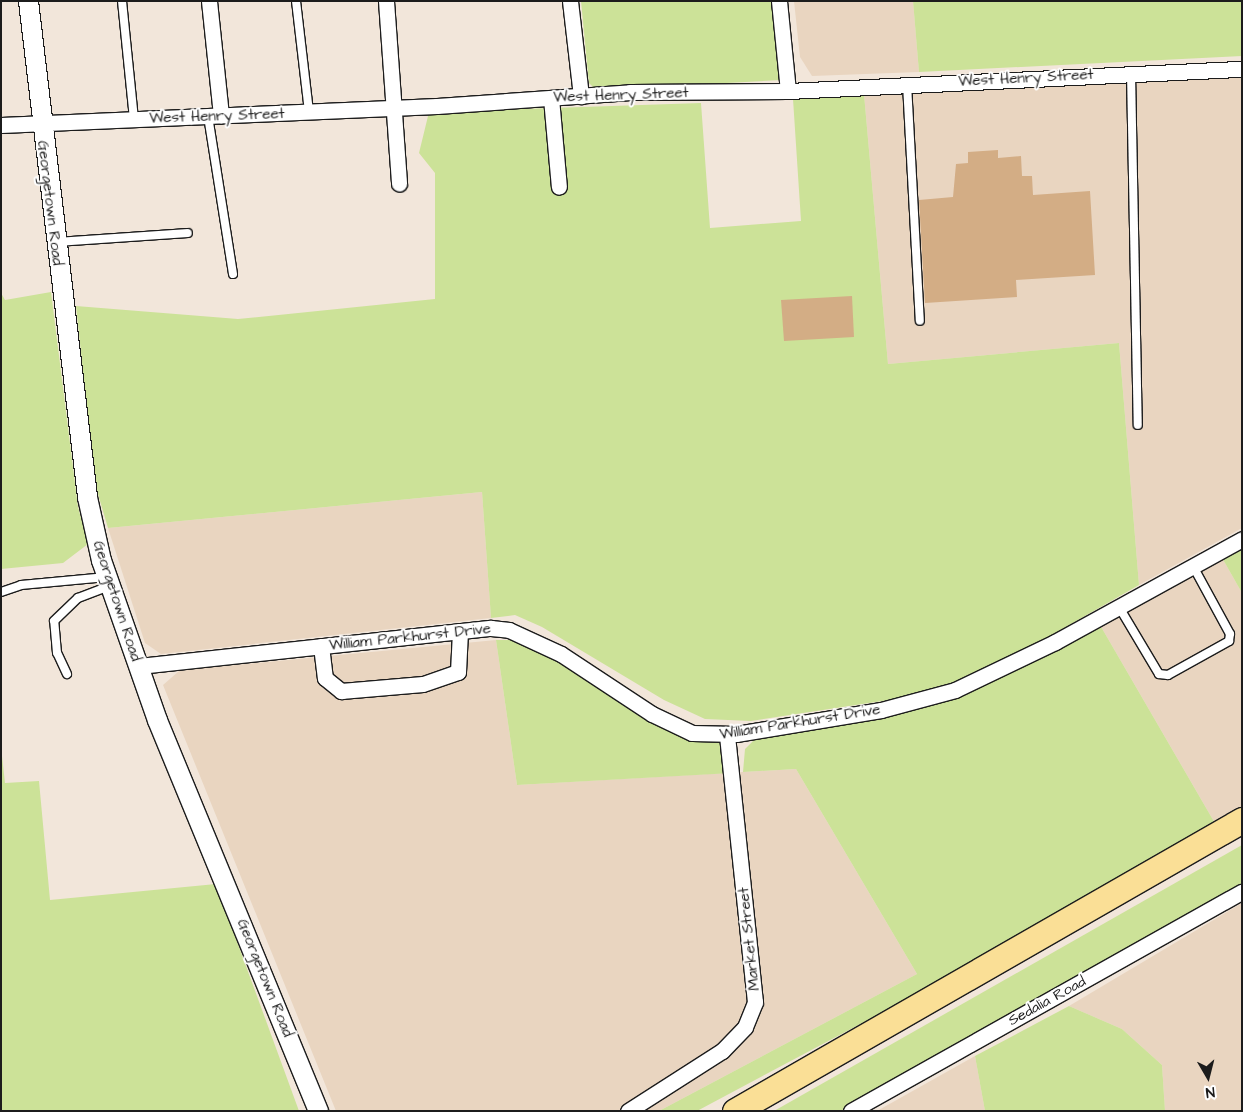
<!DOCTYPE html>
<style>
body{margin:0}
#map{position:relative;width:1243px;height:1112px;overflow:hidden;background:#f2e6da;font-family:"Architects Daughter",sans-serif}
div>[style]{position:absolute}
.built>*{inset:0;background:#e9d5c0}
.green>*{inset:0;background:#cce298}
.building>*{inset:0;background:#d3ad85}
.roads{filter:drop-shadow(1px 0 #1c1c1c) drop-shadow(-1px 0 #1c1c1c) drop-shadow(0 1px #1c1c1c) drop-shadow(0 -1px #1c1c1c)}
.service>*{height:8px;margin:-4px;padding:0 4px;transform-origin:4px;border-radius:4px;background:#fff}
.minor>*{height:15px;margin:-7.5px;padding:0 7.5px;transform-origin:7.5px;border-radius:7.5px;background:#fff}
.tertiary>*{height:19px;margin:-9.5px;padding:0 9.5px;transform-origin:9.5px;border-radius:9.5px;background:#fff}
.trunk>*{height:25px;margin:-12.5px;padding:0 12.5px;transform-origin:12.5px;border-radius:12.5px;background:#fadf96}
span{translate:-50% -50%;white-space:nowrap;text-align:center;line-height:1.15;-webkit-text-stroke:4px #fff;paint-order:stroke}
.street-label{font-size:15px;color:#1c1c1c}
.frame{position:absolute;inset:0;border:2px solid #1c1c1c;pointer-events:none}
.north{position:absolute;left:1183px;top:1052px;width:50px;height:50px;-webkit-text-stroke:4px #fff;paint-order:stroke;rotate:172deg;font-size:14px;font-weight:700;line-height:20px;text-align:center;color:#1c1c1c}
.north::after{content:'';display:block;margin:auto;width:18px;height:22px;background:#1c1c1c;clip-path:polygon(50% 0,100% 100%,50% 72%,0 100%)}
</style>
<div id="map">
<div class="built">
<i style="clip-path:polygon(794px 1px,913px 1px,919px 72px,812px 76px,800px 57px)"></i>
<i style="clip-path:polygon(1242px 76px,1242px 528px,1139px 585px,1119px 343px,888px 364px,864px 94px)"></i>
<i style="clip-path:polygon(482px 492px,491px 618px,161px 654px,145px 643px,108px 528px)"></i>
<i style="clip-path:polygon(1221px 556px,1242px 593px,1242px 810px,1216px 825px,1100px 625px)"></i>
<i style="clip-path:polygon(496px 640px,517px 785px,796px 769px,917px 974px,659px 1111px,336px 1111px,163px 685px,179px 671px,203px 668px)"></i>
<i style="clip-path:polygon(1242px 903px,1242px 1111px,1165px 1111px,1162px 1065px,1122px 1029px,1069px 1006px)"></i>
<i style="clip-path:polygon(975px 1056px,985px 1111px,877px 1111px)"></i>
</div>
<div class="green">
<i style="clip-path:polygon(581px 1px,779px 1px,781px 80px,596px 90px,589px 83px)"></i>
<i style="clip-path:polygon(913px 1px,1242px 1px,1242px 56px,919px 72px)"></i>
<i style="clip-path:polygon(864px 94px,888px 364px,1119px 343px,1139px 585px,1010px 659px,954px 685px,902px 698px,751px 721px,705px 719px,664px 700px,542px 627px,515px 615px,491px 618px,482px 492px,108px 528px,95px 484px,76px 306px,238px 319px,435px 299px,435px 173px,419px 153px,429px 112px,701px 103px,710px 228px,801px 221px,793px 99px)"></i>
<i style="clip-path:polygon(51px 292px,78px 507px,88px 544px,63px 563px,1px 569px,1px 293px,5px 300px)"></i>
<i style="clip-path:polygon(1242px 545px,1242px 593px,1221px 556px)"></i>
<i style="clip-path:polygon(1100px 625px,1216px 825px,926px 989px,697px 1111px,659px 1111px,917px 974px,796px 769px,743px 772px,745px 749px,758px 736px,828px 726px,951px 699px)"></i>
<i style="clip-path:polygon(496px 640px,519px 640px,547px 648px,640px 711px,718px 737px,728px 752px,732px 773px,517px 785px)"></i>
<i style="clip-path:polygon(1px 747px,5px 783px,39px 781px,50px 900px,216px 884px,299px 1111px,1px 1111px)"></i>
<i style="clip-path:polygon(1242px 845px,1242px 884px,1036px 1001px,841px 1111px,774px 1111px)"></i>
<i style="clip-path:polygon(1069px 1006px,1122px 1029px,1162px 1065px,1165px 1111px,985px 1111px,975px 1056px)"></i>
</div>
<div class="building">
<i style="clip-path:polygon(998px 150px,998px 158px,1021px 156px,1022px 176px,1032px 176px,1033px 195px,1090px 191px,1095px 275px,1016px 280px,1017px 297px,925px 303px,919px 200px,953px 197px,956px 164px,968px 163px,968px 152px)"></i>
<i style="clip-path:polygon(852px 296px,854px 337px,784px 341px,781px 300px)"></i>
</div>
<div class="roads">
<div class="service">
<i style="left:122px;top:1px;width:119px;rotate:84.2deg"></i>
<i style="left:296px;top:1px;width:112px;rotate:83.3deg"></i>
<i style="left:1131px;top:73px;width:352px;rotate:88.9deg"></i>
<i style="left:907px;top:84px;width:237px;rotate:86.9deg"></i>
<i style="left:208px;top:116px;width:160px;rotate:81deg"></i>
<i style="left:57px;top:242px;width:131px;rotate:-3.9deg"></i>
<i style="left:1px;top:592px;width:21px;rotate:-19deg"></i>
<i style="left:21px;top:585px;width:86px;rotate:-5.3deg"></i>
<i style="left:1119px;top:607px;width:78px;rotate:59.2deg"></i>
<i style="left:1159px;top:674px;width:9px;rotate:6deg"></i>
<i style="left:1168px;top:675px;width:70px;rotate:-29.1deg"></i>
<i style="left:1229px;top:641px;width:7px;rotate:-82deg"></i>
<i style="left:1230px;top:634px;width:77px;rotate:-118.6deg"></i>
<i style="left:67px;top:674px;width:23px;rotate:-115deg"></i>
<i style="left:57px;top:653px;width:32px;rotate:-95deg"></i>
<i style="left:54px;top:621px;width:33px;rotate:-44deg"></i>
<i style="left:78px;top:598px;width:33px;rotate:-21deg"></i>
</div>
<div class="minor">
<i style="left:209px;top:1px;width:115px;rotate:84deg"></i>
<i style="left:386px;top:1px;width:183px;rotate:85.9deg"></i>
<i style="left:570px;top:1px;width:96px;rotate:83.4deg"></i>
<i style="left:779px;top:1px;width:90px;rotate:84.3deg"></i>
<i style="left:551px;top:98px;width:89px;rotate:84.9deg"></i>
<i style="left:1px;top:125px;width:436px;rotate:-2.5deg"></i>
<i style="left:437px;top:106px;width:194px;rotate:-4.1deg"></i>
<i style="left:630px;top:92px;width:158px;rotate:-0.4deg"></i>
<i style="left:788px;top:91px;width:455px;rotate:-2.8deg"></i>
<i style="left:321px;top:646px;width:32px;rotate:83deg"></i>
<i style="left:325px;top:678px;width:21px;rotate:39deg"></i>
<i style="left:341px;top:691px;width:82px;rotate:-4.9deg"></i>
<i style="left:423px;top:684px;width:37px;rotate:-19deg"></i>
<i style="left:458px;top:672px;width:41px;rotate:-87.2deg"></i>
<i style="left:139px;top:666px;width:354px;rotate:-6.2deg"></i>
<i style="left:491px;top:628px;width:18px;rotate:6deg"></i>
<i style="left:509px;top:630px;width:57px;rotate:24.8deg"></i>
<i style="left:561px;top:654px;width:109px;rotate:33.4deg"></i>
<i style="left:652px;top:714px;width:44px;rotate:25.4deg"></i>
<i style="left:692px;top:733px;width:44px;rotate:1.3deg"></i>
<i style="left:736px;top:734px;width:147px;rotate:-9.4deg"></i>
<i style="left:881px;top:710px;width:77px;rotate:-15.1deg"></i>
<i style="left:955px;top:690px;width:111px;rotate:-25.6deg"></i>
<i style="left:1055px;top:642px;width:213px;rotate:-28.8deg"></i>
<i style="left:628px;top:1111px;width:112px;rotate:-32.6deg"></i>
<i style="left:722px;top:1051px;width:33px;rotate:-46deg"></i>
<i style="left:745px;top:1027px;width:27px;rotate:-68deg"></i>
<i style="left:755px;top:1002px;width:268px;rotate:-96deg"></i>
<i style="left:851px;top:1111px;width:448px;rotate:-29.3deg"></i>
</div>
<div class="tertiary">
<i style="left:28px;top:1px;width:499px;rotate:83.2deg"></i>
<i style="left:87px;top:497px;width:65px;rotate:77.5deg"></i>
<i style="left:101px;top:560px;width:170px;rotate:70.7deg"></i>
<i style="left:157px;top:720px;width:423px;rotate:67.6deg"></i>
</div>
<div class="trunk">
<i style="left:735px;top:1111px;width:585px;rotate:-29.85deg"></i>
</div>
</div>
<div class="street-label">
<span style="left:1026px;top:78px;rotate:-3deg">West Henry Street</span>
<span style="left:621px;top:95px;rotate:-2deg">West Henry Street</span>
<span style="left:217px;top:116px;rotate:-2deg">West Henry Street</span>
<span style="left:50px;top:203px;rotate:83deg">Georgetown Road</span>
<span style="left:117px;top:601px;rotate:72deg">Georgetown Road</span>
<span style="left:410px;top:637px;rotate:-6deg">William Parkhurst Drive</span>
<span style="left:800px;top:722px;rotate:-9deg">William Parkhurst Drive</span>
<span style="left:749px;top:939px;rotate:-96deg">Market Street</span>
<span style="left:265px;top:978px;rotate:68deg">Georgetown Road</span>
<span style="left:1047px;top:1001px;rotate:-29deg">Sedalia Road</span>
</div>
<div class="frame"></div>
<div class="north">N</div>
</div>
